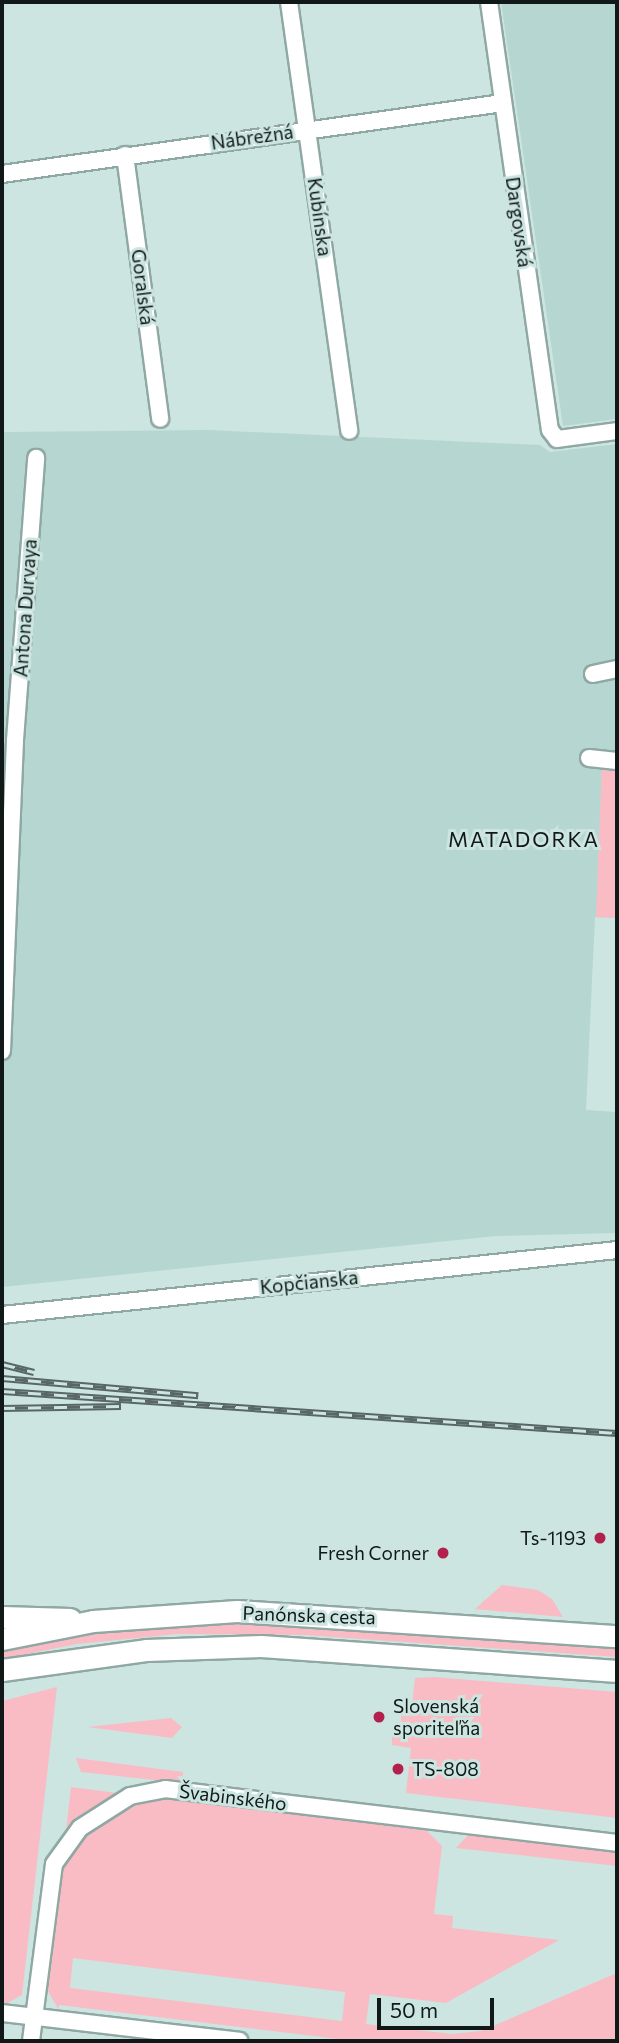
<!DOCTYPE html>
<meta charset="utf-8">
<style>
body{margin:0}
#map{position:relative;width:619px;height:2043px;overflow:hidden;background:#cce5e0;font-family:Commissioner,sans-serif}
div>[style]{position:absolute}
.built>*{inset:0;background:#b6d7d1}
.green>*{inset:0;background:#f9bcc5}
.roads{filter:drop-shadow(2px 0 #90a8a3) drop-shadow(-2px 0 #90a8a3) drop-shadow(0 2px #90a8a3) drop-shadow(0 -2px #90a8a3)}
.minor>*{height:16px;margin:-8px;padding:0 8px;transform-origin:8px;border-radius:8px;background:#fff}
.secondary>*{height:21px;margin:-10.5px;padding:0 10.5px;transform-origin:10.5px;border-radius:10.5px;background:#fff}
.rail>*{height:7px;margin-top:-3.5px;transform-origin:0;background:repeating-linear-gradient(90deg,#cce5e0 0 13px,#586764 0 26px);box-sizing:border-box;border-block:2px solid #586764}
.dots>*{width:19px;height:19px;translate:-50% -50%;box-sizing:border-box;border:4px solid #cce5e0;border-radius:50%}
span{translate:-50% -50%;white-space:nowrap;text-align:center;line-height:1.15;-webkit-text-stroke:6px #cce5e0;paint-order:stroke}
.street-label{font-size:19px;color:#101917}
.poi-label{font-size:19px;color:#101917}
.right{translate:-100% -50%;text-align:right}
.left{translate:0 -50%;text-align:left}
.neighbourhood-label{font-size:21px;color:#101917;letter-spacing:2px}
.frame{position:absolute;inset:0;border:4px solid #101917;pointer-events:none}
.scale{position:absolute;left:377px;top:1998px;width:117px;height:32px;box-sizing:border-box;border:4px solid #101917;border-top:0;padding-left:9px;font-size:21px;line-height:24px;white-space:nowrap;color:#101917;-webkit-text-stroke:5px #cce5e0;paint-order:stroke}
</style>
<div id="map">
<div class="built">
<i style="clip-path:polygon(501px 2px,617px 2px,617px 419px,563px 426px)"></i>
<i style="clip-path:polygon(208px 430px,540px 445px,550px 452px,617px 444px,617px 918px,595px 917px,586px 1110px,617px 1112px,617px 1233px,496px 1236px,2px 1287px,2px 432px)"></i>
</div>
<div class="green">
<i style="clip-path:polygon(602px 760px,617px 761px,617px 918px,596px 917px)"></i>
<i style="clip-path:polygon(502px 1585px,538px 1590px,552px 1599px,563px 1617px,475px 1609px)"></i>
<i style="clip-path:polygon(183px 1622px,297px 1623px,617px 1649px,617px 1657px,304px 1635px,177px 1634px,77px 1644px,2px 1659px,2px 1648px,33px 1641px)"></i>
<i style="clip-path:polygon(434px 1677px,617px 1692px,617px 1818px,406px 1793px,411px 1748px,392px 1745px,392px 1734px,401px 1735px,401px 1704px,412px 1705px,415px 1678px)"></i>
<i style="clip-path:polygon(57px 1687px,22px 1995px,2px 2006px,2px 1701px)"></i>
<i style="clip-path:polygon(171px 1718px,182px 1727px,172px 1738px,87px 1727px)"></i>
<i style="clip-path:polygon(76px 1758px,183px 1772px,182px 1783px,81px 1772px)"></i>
<i style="clip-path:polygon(71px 1787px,117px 1793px,82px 1815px,66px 1831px)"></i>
<i style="clip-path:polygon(evenodd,175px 1798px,425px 1829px,442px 1846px,434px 1914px,453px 1916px,452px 1928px,559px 1940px,446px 2003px,370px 1994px,366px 2024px,452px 2034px,481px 2031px,617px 1973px,617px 2041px,354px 2041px,59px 2005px,58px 2009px,46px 1987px,62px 1870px,86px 1836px,135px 1805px,175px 1798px,73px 1958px,345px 1992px,342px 2021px,70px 1988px,73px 1958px)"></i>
<i style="clip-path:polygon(469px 1834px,617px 1852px,617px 1866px,456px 1848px)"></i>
</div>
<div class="roads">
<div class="minor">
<i style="left:289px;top:2px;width:433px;rotate:82deg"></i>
<i style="left:489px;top:2px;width:432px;rotate:81.9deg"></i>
<i style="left:550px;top:430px;width:11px;rotate:52deg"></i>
<i style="left:557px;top:439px;width:61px;rotate:-7.6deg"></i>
<i style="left:125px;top:155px;width:266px;rotate:82.4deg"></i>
<i style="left:2px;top:174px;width:506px;rotate:-8.07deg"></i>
<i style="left:593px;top:674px;width:25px;rotate:-12deg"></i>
<i style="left:589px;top:758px;width:28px;rotate:6deg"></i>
<i style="left:2px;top:1051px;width:311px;rotate:-87.6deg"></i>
<i style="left:15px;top:740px;width:283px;rotate:-85.7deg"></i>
<i style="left:2px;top:1315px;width:618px;rotate:-6.03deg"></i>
<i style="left:2px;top:2013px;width:239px;rotate:6.7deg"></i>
<i style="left:31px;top:2041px;width:178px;rotate:-82.6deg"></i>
<i style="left:54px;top:1864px;width:44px;rotate:-54.2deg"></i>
<i style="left:80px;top:1828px;width:59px;rotate:-32.6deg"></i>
<i style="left:130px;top:1796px;width:36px;rotate:-11deg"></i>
<i style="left:165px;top:1789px;width:455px;rotate:6.8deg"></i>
</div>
<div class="secondary">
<i style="left:2px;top:1617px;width:68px;rotate:1.7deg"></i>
<i style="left:2px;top:1639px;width:93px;rotate:-11.2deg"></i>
<i style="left:93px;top:1621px;width:144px;rotate:-4deg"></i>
<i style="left:237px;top:1611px;width:381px;rotate:3.8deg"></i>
<i style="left:2px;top:1670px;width:145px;rotate:-7.9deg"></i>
<i style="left:146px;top:1650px;width:115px;rotate:-2deg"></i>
<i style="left:261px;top:1646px;width:357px;rotate:4deg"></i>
</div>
</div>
<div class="rail">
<i style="left:2px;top:1364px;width:33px;rotate:14deg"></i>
<i style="left:2px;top:1378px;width:197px;rotate:5deg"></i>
<i style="left:2px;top:1391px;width:616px;rotate:3.91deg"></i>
<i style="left:2px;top:1408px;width:119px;rotate:-1deg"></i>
</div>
<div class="dots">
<i style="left:600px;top:1538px;background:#b2204e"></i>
<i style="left:443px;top:1553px;background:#b2204e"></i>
<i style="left:379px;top:1717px;background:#b2204e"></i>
<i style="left:398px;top:1769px;background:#b2204e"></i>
</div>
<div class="street-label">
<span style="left:252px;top:137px;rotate:-8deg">Nábrežná</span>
<span style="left:320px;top:217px;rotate:82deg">Kubínska</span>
<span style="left:519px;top:222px;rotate:82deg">Dargovská</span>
<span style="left:143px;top:287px;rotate:83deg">Goralská</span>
<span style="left:25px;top:608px;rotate:-86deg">Antona Durvaya</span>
<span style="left:309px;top:1282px;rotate:-6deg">Kopčianska</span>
<span style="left:309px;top:1615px;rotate:2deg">Panónska cesta</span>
<span style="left:233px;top:1797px;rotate:7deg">Švabinského</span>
</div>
<div class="poi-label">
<span class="right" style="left:586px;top:1538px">Ts-1193</span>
<span class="right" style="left:429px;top:1553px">Fresh Corner</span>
<span class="left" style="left:393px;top:1717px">Slovenská<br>sporiteľňa</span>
<span class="left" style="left:412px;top:1769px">TS-808</span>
</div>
<div class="neighbourhood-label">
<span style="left:524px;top:839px">MATADORKA</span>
</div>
<div class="frame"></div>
<div class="scale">50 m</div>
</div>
